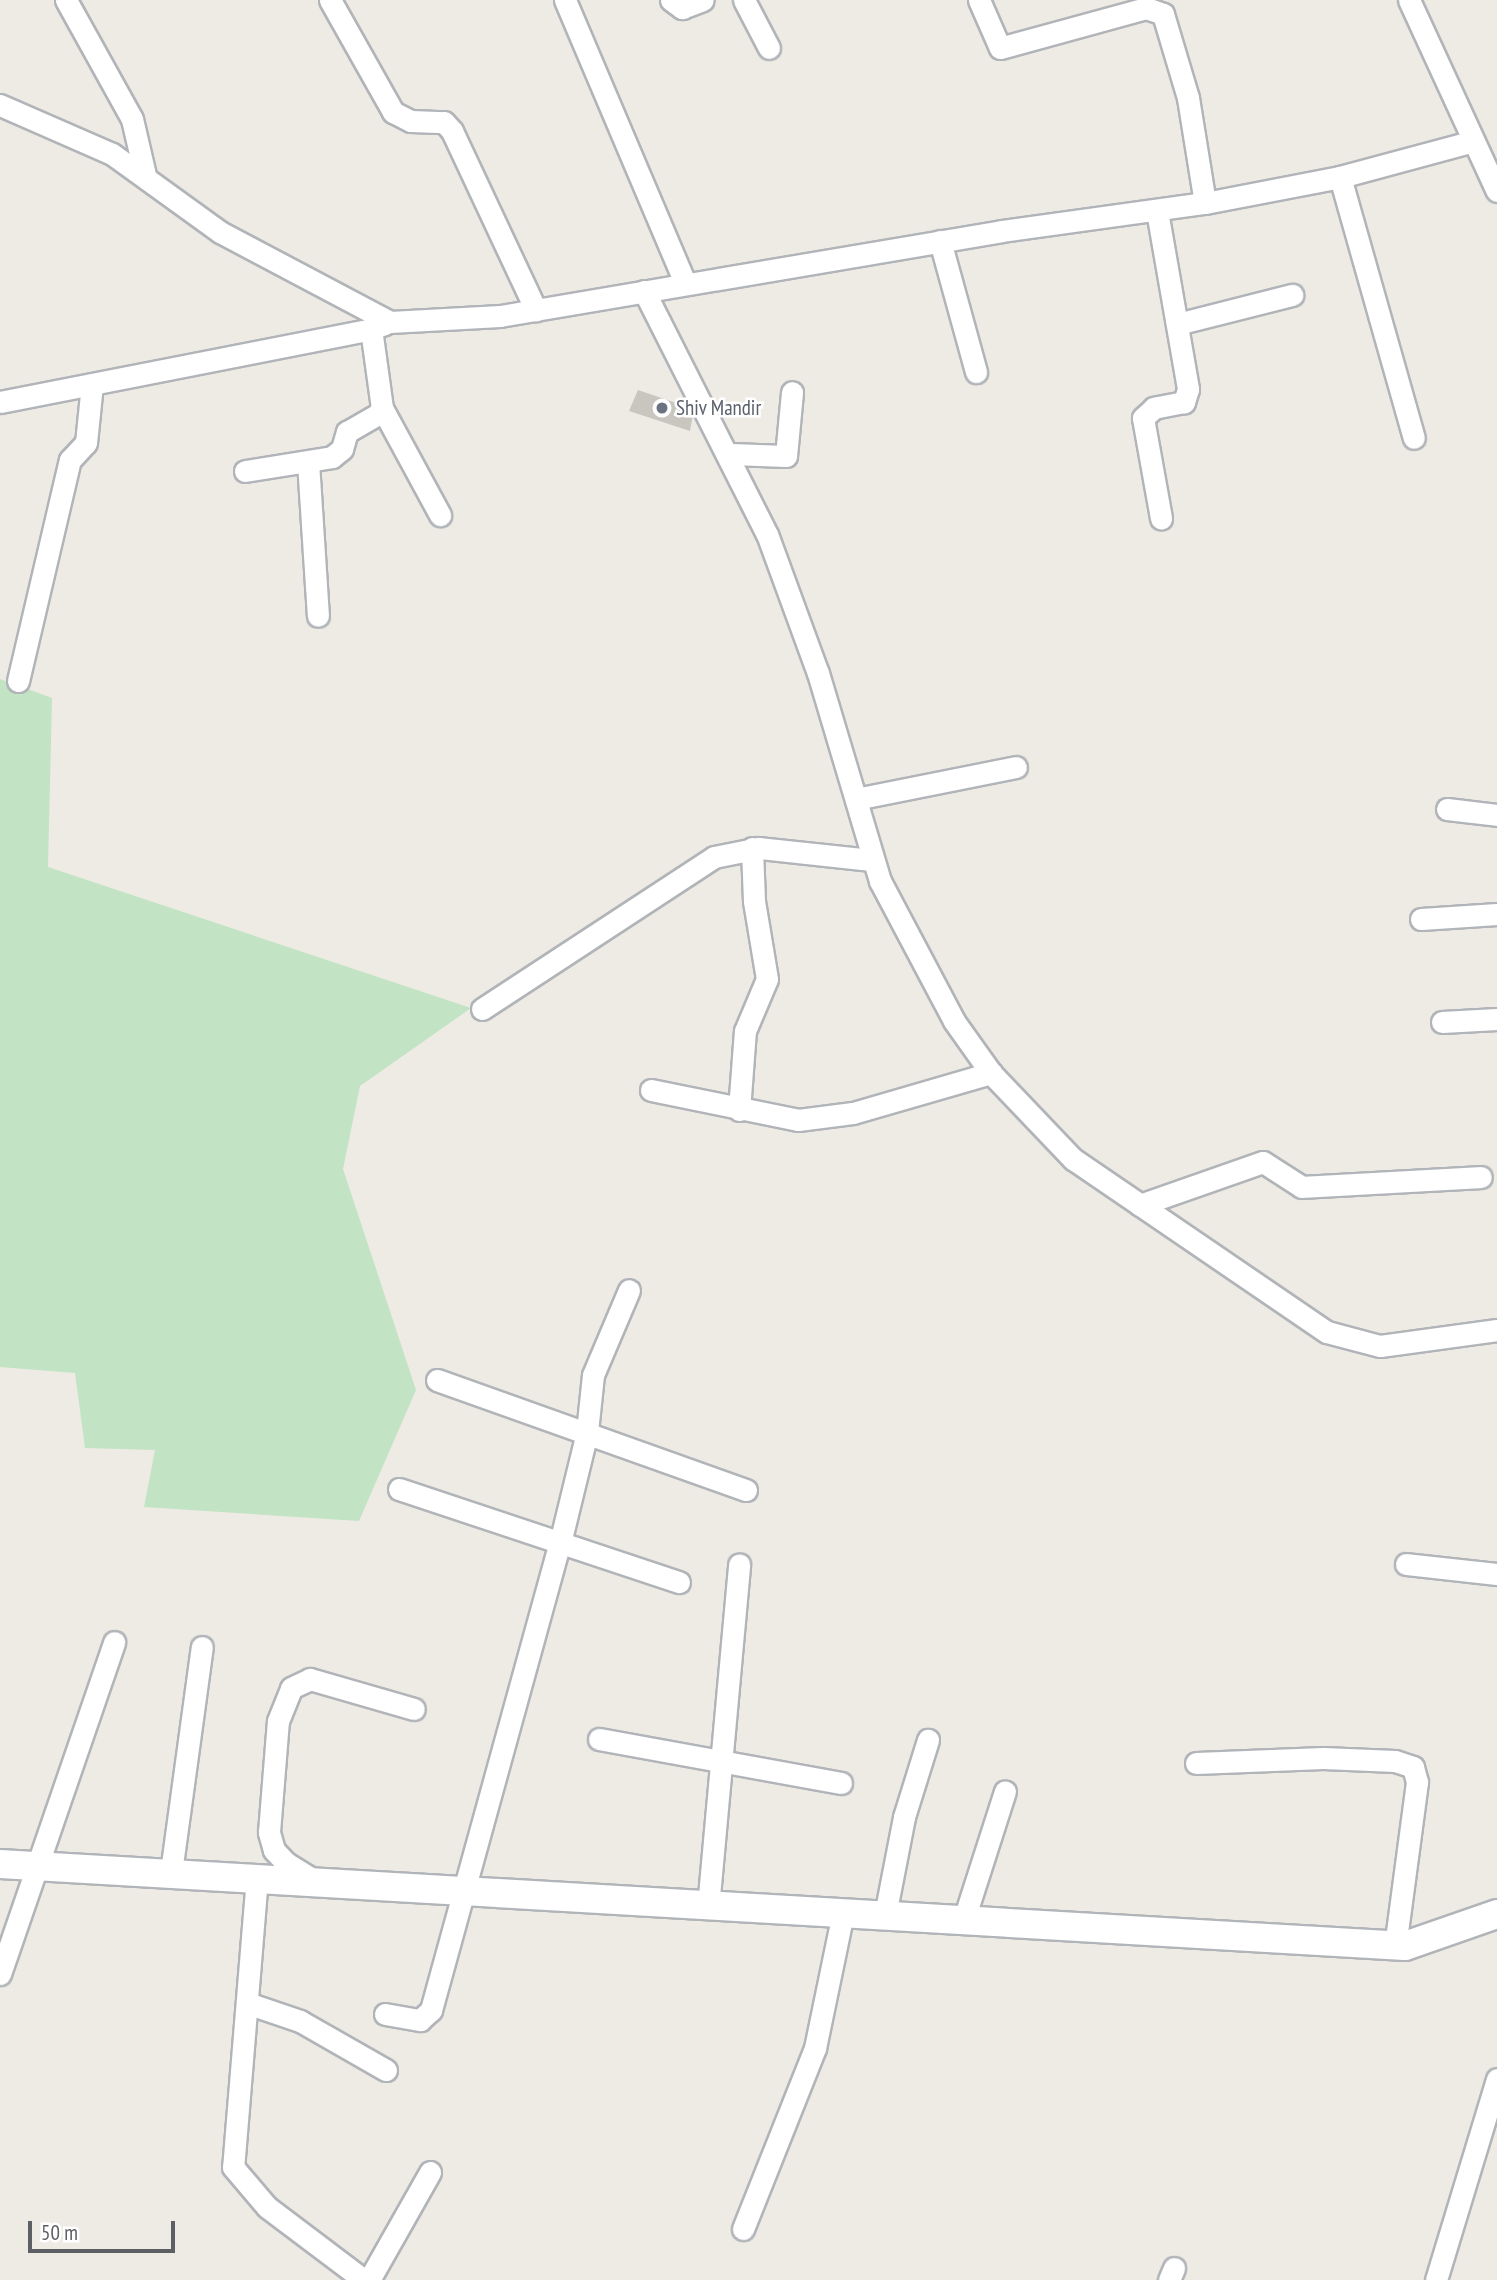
<!DOCTYPE html>
<style>
body{margin:0}
#map{position:relative;width:1497px;height:2280px;overflow:hidden;background:#edebe4;font-family:"PT Sans Narrow",sans-serif}
div>[style]{position:absolute}
.green>*{inset:0;background:#c2e3c4}
.building>*{inset:0;background:#c9c6c0}
.roads{filter:drop-shadow(2px 0 #b1b4b8) drop-shadow(-2px 0 #b1b4b8) drop-shadow(0 2px #b1b4b8) drop-shadow(0 -2px #b1b4b8)}
.street>*{height:21px;margin:-10.5px;padding:0 10.5px;transform-origin:10.5px;border-radius:10.5px;background:#fff}
.secondary>*{height:28px;margin:-14px;padding:0 14px;transform-origin:14px;border-radius:14px;background:#fff}
.dots>*{width:19px;height:19px;translate:-50% -50%;box-sizing:border-box;border:4px solid #fff;border-radius:50%}
span{translate:-50% -50%;white-space:nowrap;text-align:center;line-height:1.15;-webkit-text-stroke:5px #fff;paint-order:stroke}
.worship-label{font-size:21px;color:#5b616d}
.left{translate:0 -50%;text-align:left}
.scale{position:absolute;left:28px;top:2221px;width:147px;height:32px;box-sizing:border-box;border:4px solid #5c5f63;border-top:0;padding-left:9px;font-size:21px;line-height:24px;white-space:nowrap;color:#5c5f63;-webkit-text-stroke:5px #fff;paint-order:stroke}
</style>
<div id="map">
<div class="green">
<i style="clip-path:polygon(0 679px,52px 698px,48px 867px,471px 1008px,360px 1086px,343px 1169px,416px 1390px,359px 1521px,144px 1507px,155px 1450px,85px 1448px,75px 1373px,0 1367px)"></i>
</div>
<div class="building">
<i style="clip-path:polygon(638px 390px,694px 409px,690px 431px,629px 411px)"></i>
</div>
<div class="roads">
<div class="street">
<i style="left:66px;top:0;width:136px;rotate:61deg"></i>
<i style="left:132px;top:119px;width:57px;rotate:76.9deg"></i>
<i style="left:330px;top:0;width:129px;rotate:60.6deg"></i>
<i style="left:393px;top:112px;width:20px;rotate:27deg"></i>
<i style="left:411px;top:121px;width:33px;rotate:2deg"></i>
<i style="left:444px;top:122px;width:12px;rotate:48deg"></i>
<i style="left:452px;top:131px;width:198px;rotate:64.9deg"></i>
<i style="left:565px;top:0;width:307px;rotate:67deg"></i>
<i style="left:671px;top:0;width:14px;rotate:36deg"></i>
<i style="left:682px;top:8px;width:22px;rotate:-21deg"></i>
<i style="left:744px;top:0;width:54px;rotate:62.5deg"></i>
<i style="left:979px;top:0;width:52px;rotate:66.4deg"></i>
<i style="left:1000px;top:48px;width:151px;rotate:-15.3deg"></i>
<i style="left:1146px;top:8px;width:18px;rotate:19deg"></i>
<i style="left:1163px;top:14px;width:88px;rotate:73.4deg"></i>
<i style="left:1188px;top:98px;width:106px;rotate:80.8deg"></i>
<i style="left:1205px;top:203px;width:137px;rotate:-10.9deg"></i>
<i style="left:1340px;top:177px;width:138px;rotate:-15.1deg"></i>
<i style="left:1409px;top:0;width:210px;rotate:65.3deg"></i>
<i style="left:0;top:105px;width:122px;rotate:23.6deg"></i>
<i style="left:112px;top:154px;width:133px;rotate:35.8deg"></i>
<i style="left:220px;top:232px;width:192px;rotate:27.9deg"></i>
<i style="left:390px;top:322px;width:110px;rotate:-3.1deg"></i>
<i style="left:500px;top:316px;width:509px;rotate:-9.61deg"></i>
<i style="left:1002px;top:231px;width:205px;rotate:-7.9deg"></i>
<i style="left:1340px;top:177px;width:271px;rotate:74.2deg"></i>
<i style="left:1157px;top:211px;width:181px;rotate:80.1deg"></i>
<i style="left:1188px;top:389px;width:14px;rotate:107deg"></i>
<i style="left:1184px;top:402px;width:31px;rotate:169deg"></i>
<i style="left:1154px;top:408px;width:15px;rotate:138deg"></i>
<i style="left:1143px;top:418px;width:102px;rotate:79.8deg"></i>
<i style="left:940px;top:241px;width:136px;rotate:74.6deg"></i>
<i style="left:644px;top:291px;width:272px;rotate:63.2deg"></i>
<i style="left:767px;top:534px;width:148px;rotate:69.9deg"></i>
<i style="left:818px;top:673px;width:217px;rotate:73.4deg"></i>
<i style="left:880px;top:881px;width:158px;rotate:62.1deg"></i>
<i style="left:954px;top:1021px;width:64px;rotate:54.6deg"></i>
<i style="left:991px;top:1073px;width:119px;rotate:46.4deg"></i>
<i style="left:1073px;top:1159px;width:307px;rotate:34.3deg"></i>
<i style="left:1327px;top:1332px;width:55px;rotate:14.8deg"></i>
<i style="left:1380px;top:1346px;width:118px;rotate:-7.8deg"></i>
<i style="left:1177px;top:324px;width:119px;rotate:-14.2deg"></i>
<i style="left:0;top:402px;width:378px;rotate:-11.1deg"></i>
<i style="left:382px;top:408px;width:122px;rotate:61.5deg"></i>
<i style="left:731px;top:454px;width:55px;rotate:2.1deg"></i>
<i style="left:786px;top:456px;width:64px;rotate:-84.6deg"></i>
<i style="left:308px;top:462px;width:154px;rotate:86.3deg"></i>
<i style="left:245px;top:471px;width:88px;rotate:-9.1deg"></i>
<i style="left:332px;top:457px;width:13px;rotate:-39deg"></i>
<i style="left:342px;top:449px;width:18px;rotate:-74deg"></i>
<i style="left:347px;top:432px;width:36px;rotate:-30deg"></i>
<i style="left:378px;top:414px;width:7px;rotate:-56deg"></i>
<i style="left:382px;top:408px;width:80px;rotate:-97.9deg"></i>
<i style="left:371px;top:329px;width:15px;rotate:-20deg"></i>
<i style="left:18px;top:681px;width:227px;rotate:-76.8deg"></i>
<i style="left:70px;top:460px;width:23px;rotate:-47deg"></i>
<i style="left:86px;top:443px;width:59px;rotate:-84.2deg"></i>
<i style="left:856px;top:799px;width:163px;rotate:-11.3deg"></i>
<i style="left:1447px;top:809px;width:50px;rotate:6.8deg"></i>
<i style="left:1421px;top:919px;width:76px;rotate:-3.8deg"></i>
<i style="left:482px;top:1009px;width:277px;rotate:-33.2deg"></i>
<i style="left:714px;top:857px;width:46px;rotate:-11.3deg"></i>
<i style="left:759px;top:848px;width:114px;rotate:6.1deg"></i>
<i style="left:1442px;top:1022px;width:55px;rotate:-3.1deg"></i>
<i style="left:651px;top:1090px;width:150px;rotate:11.5deg"></i>
<i style="left:798px;top:1120px;width:55px;rotate:-7.3deg"></i>
<i style="left:853px;top:1113px;width:144px;rotate:-16.2deg"></i>
<i style="left:739px;top:1110px;width:79px;rotate:-85.7deg"></i>
<i style="left:745px;top:1031px;width:56px;rotate:-67.1deg"></i>
<i style="left:767px;top:979px;width:79px;rotate:-99.5deg"></i>
<i style="left:754px;top:901px;width:53px;rotate:-92.2deg"></i>
<i style="left:1140px;top:1205px;width:130px;rotate:-19.3deg"></i>
<i style="left:1263px;top:1162px;width:46px;rotate:32.7deg"></i>
<i style="left:1302px;top:1187px;width:179px;rotate:-3.2deg"></i>
<i style="left:437px;top:1380px;width:328px;rotate:19.6deg"></i>
<i style="left:399px;top:1489px;width:295px;rotate:18.4deg"></i>
<i style="left:1406px;top:1564px;width:92px;rotate:6.3deg"></i>
<i style="left:599px;top:1739px;width:246px;rotate:10.3deg"></i>
<i style="left:1196px;top:1763px;width:127px;rotate:-2.3deg"></i>
<i style="left:1323px;top:1758px;width:72px;rotate:2.4deg"></i>
<i style="left:1395px;top:1761px;width:19px;rotate:18deg"></i>
<i style="left:1413px;top:1767px;width:16px;rotate:75deg"></i>
<i style="left:1417px;top:1782px;width:165px;rotate:97.6deg"></i>
<i style="left:171px;top:1872px;width:227px;rotate:-82.2deg"></i>
<i style="left:257px;top:1877px;width:291px;rotate:94.7deg"></i>
<i style="left:233px;top:2167px;width:52px;rotate:49.6deg"></i>
<i style="left:267px;top:2207px;width:121px;rotate:37deg"></i>
<i style="left:312px;top:1879px;width:31px;rotate:-148deg"></i>
<i style="left:286px;top:1863px;width:18px;rotate:-133deg"></i>
<i style="left:274px;top:1850px;width:19px;rotate:-106deg"></i>
<i style="left:269px;top:1832px;width:111px;rotate:-85.4deg"></i>
<i style="left:278px;top:1721px;width:35px;rotate:-68deg"></i>
<i style="left:291px;top:1688px;width:21px;rotate:-25deg"></i>
<i style="left:310px;top:1679px;width:108px;rotate:16.1deg"></i>
<i style="left:708px;top:1907px;width:344px;rotate:-84.8deg"></i>
<i style="left:885px;top:1915px;width:100px;rotate:-79deg"></i>
<i style="left:904px;top:1817px;width:81px;rotate:-72.7deg"></i>
<i style="left:964px;top:1919px;width:134px;rotate:-72.2deg"></i>
<i style="left:0;top:1974px;width:351px;rotate:-71deg"></i>
<i style="left:247px;top:2003px;width:56px;rotate:18.8deg"></i>
<i style="left:300px;top:2021px;width:99px;rotate:29.7deg"></i>
<i style="left:385px;top:2014px;width:36px;rotate:10deg"></i>
<i style="left:420px;top:2020px;width:15px;rotate:-42deg"></i>
<i style="left:431px;top:2010px;width:484px;rotate:-74.6deg"></i>
<i style="left:560px;top:1543px;width:114px;rotate:-76.3deg"></i>
<i style="left:587px;top:1432px;width:57px;rotate:-84deg"></i>
<i style="left:593px;top:1375px;width:92px;rotate:-67deg"></i>
<i style="left:743px;top:2229px;width:195px;rotate:-68.3deg"></i>
<i style="left:815px;top:2048px;width:138px;rotate:-78.3deg"></i>
<i style="left:369px;top:2280px;width:124px;rotate:-60.5deg"></i>
<i style="left:1169px;top:2280px;width:13px;rotate:-67deg"></i>
<i style="left:1436px;top:2280px;width:210px;rotate:-73.1deg"></i>
</div>
<div class="secondary">
<i style="left:0;top:1864px;width:1407px;rotate:3.34deg"></i>
<i style="left:1405px;top:1946px;width:97px;rotate:-19.2deg"></i>
</div>
</div>
<div class="dots">
<i style="left:662px;top:408px;background:#6b7280"></i>
</div>
<div class="worship-label">
<span class="left" style="left:676px;top:408px">Shiv Mandir</span>
</div>
<div class="scale">50 m</div>
</div>
